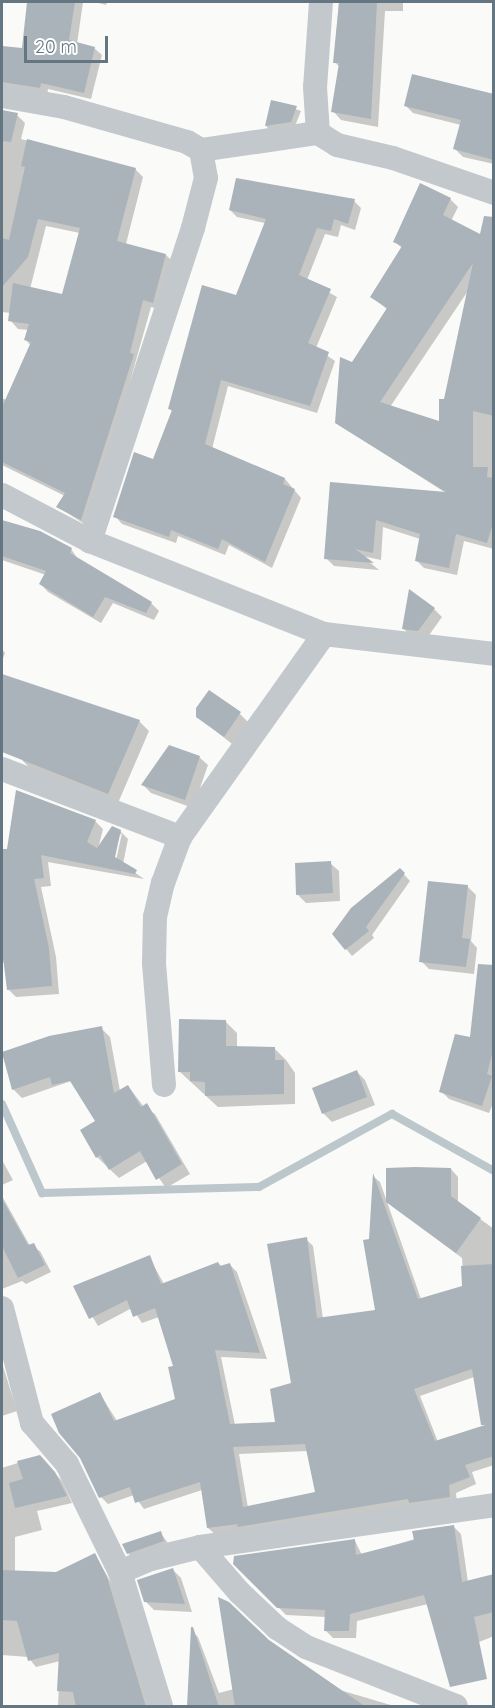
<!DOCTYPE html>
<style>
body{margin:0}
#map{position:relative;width:495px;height:1708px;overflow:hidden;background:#fafaf8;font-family:Quicksand,sans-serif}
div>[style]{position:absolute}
.shadow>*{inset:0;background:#0003}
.stream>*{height:8px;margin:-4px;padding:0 4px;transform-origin:4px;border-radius:4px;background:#bbc7cb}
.building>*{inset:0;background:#aab3b9}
.street>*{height:24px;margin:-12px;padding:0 12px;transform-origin:12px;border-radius:12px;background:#c3c8cc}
span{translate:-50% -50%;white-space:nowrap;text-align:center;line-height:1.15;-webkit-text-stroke:6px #fff;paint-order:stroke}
.frame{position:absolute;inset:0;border:3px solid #657683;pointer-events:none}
.scale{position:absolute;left:24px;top:36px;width:84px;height:27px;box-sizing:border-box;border:3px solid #657683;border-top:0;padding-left:8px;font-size:18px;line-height:21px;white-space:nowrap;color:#657683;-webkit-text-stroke:4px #fff;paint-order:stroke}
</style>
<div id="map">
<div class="shadow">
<i style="clip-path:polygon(28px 2px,83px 2px,77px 44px,94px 48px,102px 55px,91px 99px,48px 89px,47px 95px,2px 90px,2px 47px,23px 50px)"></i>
<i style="clip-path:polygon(95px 2px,107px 2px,106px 5px)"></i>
<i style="clip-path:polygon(339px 2px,403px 2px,403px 11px,385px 11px,378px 127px,341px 120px,333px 111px,340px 67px,334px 62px)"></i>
<i style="clip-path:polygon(494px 95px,494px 164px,463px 157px,455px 149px,461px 125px,413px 113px,405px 105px)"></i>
<i style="clip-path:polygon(272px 101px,301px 111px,295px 126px,270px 130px,266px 126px)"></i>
<i style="clip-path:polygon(evenodd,2px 110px,17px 115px,25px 123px,21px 139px,135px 169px,143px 177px,126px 244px,166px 255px,174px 263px,161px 310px,151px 307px,89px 527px,58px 507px,65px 496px,2px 465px,2px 398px,6px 400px,31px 346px,26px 340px,29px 330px,18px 329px,10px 320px,11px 313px,2px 312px,2px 110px,46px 226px,80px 233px,63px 296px,30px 289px,46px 226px)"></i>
<i style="clip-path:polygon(450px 199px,458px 207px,451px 221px,480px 273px,390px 407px,441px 423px,494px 265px,494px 549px,464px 541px,457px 575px,424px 568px,416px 560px,420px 539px,383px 527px,381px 560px,362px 556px,379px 570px,334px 566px,326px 558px,332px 484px,446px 493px,336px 423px,353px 364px,388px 310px,372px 297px,402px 248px,395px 242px)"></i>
<i style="clip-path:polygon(354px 201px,361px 208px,355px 230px,341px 225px,338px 237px,325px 234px,307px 280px,337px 297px,316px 348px,335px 361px,317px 413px,228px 386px,212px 449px,285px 479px,301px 498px,272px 568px,229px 545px,225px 555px,178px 536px,176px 543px,122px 524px,115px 516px,154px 461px,173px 412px,170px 409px,237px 297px,265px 223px,237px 217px,230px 210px)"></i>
<i style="clip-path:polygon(2px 522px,71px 549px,78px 559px,151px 603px,159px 611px,154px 620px,113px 603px,101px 623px,48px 592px,41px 584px,46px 575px,2px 560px)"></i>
<i style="clip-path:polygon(434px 609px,442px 617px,427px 638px,411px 637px,403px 628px)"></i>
<i style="clip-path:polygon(2px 649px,5px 653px,2px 661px)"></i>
<i style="clip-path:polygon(2px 675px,139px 721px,149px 731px,118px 803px,32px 770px,22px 760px,26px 732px,2px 724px)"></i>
<i style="clip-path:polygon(240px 714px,248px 722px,232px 744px,197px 716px)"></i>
<i style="clip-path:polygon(199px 757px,208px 765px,193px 808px,151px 793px,143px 785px)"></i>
<i style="clip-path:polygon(evenodd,17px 792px,96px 822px,103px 829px,98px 849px,120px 831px,128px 839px,123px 864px,144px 879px,48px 862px,51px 886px,41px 887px,56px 957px,59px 994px,16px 997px,8px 989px,6px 962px,2px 963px,2px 852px,8px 850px,17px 792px,122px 833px,115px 865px,112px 865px,118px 837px,122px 833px)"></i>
<i style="clip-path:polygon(330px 863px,339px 871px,340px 901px,306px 903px,298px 895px)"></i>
<i style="clip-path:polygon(400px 870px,410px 881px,372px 935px,374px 938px,352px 956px,334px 934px)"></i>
<i style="clip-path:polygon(467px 886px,476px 895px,471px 941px,477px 948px,474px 974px,429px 969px,421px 961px)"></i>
<i style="clip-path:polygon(494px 991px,494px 1101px,489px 1113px,449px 1099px,441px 1091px)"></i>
<i style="clip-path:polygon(226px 1022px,237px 1033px,237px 1047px,275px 1049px,286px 1060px,295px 1073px,295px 1104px,218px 1107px,180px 1072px)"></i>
<i style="clip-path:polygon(101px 1028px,110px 1037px,120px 1091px,128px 1086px,144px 1107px,155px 1114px,190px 1174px,166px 1188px,147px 1161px,119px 1178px,97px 1157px,97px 1121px,71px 1081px,22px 1098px,13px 1089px,2px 1054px,49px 1038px)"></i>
<i style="clip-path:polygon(357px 1072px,365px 1080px,375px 1105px,332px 1122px,324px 1114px,314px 1089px)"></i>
<i style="clip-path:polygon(2px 1160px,13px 1180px,2px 1185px)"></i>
<i style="clip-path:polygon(evenodd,451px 1169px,458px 1177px,458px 1203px,494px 1229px,494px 1403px,474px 1377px,420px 1396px,438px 1442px,494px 1456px,494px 1465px,472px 1472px,476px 1484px,456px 1493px,457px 1504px,216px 1535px,208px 1528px,202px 1490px,144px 1509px,134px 1495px,108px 1504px,101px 1497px,100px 1394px,117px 1421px,177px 1400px,174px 1367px,159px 1317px,142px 1323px,132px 1308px,98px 1326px,75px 1287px,149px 1257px,164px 1284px,218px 1263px,222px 1267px,229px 1264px,237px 1272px,267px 1359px,221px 1357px,235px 1425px,277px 1423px,293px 1384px,306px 1239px,313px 1246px,323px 1319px,376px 1312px,370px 1241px,374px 1177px,380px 1182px,421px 1299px,464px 1287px,462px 1258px,396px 1209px,451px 1169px,308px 1451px,317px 1493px,248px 1508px,239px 1454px,308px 1451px)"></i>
<i style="clip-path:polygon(2px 1196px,30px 1246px,40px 1251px,51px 1272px,26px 1284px,22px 1281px,2px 1289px)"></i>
<i style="clip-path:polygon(2px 1363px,17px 1411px,2px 1416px)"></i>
<i style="clip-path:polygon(40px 1456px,62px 1481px,72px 1503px,37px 1511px,42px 1530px,15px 1537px,15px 1572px,56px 1574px,95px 1555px,113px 1586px,150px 1706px,58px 1706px,60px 1661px,36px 1667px,28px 1657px,2px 1655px,2px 1468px)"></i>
<i style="clip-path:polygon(454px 1527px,461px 1534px,468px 1582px,494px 1576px,494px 1636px,449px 1654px,428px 1604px,357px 1621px,356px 1638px,333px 1638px,325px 1630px,326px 1617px,286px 1615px,235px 1563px,355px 1541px,362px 1555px)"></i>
<i style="clip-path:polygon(160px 1532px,172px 1549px,136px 1561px,128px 1553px)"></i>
<i style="clip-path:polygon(173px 1570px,181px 1578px,192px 1612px,154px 1610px,145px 1601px)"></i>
<i style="clip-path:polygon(192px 1631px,198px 1637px,219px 1693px,234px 1689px,268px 1641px,340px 1690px,394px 1706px,188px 1706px)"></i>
</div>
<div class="stream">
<i style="left:2px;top:1104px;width:98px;rotate:65.8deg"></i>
<i style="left:42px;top:1193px;width:217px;rotate:-1.6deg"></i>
<i style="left:259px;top:1187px;width:152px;rotate:-28.8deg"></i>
<i style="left:392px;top:1114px;width:117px;rotate:29.2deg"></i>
</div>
<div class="building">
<i style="clip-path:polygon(27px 2px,75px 2px,69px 40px,95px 47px,84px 93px,41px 83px,40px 88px,2px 82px,2px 46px,22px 48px)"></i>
<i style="clip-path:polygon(339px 2px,377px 2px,371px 119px,331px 112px,339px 63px,333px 63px)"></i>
<i style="clip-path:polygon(412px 74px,494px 94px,494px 160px,453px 149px,461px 120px,404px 106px)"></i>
<i style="clip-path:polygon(271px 100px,297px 106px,291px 122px,265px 126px)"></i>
<i style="clip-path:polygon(2px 110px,18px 113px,11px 142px,2px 141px)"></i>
<i style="clip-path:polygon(27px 139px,136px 168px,117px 241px,166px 254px,153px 303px,143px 300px,130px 353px,134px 354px,81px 520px,56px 507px,65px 493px,2px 462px,2px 407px,31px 342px,24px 340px,29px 324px,8px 321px,13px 283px,62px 294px,80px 228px,38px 219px,28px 257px,2px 287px,2px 238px,9px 240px,25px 167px,21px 166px)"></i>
<i style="clip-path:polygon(236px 178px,355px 199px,348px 224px,334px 219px,331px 231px,317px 228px,299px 275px,331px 289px,308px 343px,329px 352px,310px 406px,221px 380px,205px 444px,285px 478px,283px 484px,295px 489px,265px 562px,222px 539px,218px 549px,171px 530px,169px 537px,113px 517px,134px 452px,153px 459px,172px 410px,168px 409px,202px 285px,236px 295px,266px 219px,229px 210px)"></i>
<i style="clip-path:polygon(evenodd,420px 183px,451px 198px,443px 215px,480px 234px,484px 216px,494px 217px,494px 416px,473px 411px,473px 467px,488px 467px,487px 477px,494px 478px,494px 520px,487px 543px,456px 534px,449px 568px,415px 561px,420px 534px,376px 520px,373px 553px,355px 549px,374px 563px,324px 559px,330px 482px,446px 492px,335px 423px,340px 357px,352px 362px,387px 308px,370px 297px,402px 246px,393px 242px,420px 183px,473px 263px,444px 399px,439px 399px,439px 421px,380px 402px,473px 263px)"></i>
<i style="clip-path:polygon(2px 520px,40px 531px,72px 548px,70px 553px,152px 602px,146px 613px,105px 597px,93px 617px,39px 584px,46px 571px,2px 556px)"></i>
<i style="clip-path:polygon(409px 589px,435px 608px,418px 631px,402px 629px)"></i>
<i style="clip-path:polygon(2px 674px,140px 720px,108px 794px,2px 752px)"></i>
<i style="clip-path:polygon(209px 690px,241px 712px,224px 737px,196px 717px,196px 708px)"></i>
<i style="clip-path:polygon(169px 745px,200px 756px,185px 800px,141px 785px)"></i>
<i style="clip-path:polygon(16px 790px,96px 820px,87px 842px,97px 848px,112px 826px,121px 830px,115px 857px,137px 870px,135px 874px,41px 855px,44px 878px,34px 879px,49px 948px,52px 986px,7px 990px,2px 949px,2px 849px,7px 849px)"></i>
<i style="clip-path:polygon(331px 861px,333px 893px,296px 895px,295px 863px)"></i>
<i style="clip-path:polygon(400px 868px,405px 873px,366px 927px,369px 931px,345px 950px,332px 934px,351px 908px)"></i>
<i style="clip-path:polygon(428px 881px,468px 885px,462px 938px,470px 939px,466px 967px,419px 962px)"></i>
<i style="clip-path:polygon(478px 964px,494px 965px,494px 1046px,487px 1074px,492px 1076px,482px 1106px,439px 1092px,455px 1034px,470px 1037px)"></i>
<i style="clip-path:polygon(179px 1019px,226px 1020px,226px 1046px,275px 1047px,275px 1060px,284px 1060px,284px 1094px,205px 1096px,205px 1082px,190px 1081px,190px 1072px,178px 1072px)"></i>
<i style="clip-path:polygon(102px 1026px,114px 1093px,128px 1085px,141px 1107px,147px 1103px,182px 1164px,156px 1180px,140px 1151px,109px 1170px,100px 1155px,96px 1158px,80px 1130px,95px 1121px,70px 1081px,52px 1085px,50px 1077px,12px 1090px,2px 1052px,49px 1036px)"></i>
<i style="clip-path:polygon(357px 1070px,367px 1097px,322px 1114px,312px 1088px)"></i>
<i style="clip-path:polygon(415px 1167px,451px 1168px,451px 1196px,481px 1218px,456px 1253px,386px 1202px,386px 1168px)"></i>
<i style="clip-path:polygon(evenodd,373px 1173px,418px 1299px,462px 1286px,461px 1266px,494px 1264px,494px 1456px,465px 1465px,470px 1477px,449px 1485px,450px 1497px,409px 1503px,408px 1499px,237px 1527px,238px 1524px,207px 1528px,200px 1482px,135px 1503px,130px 1487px,99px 1498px,80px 1458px,59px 1433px,51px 1414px,100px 1392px,114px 1421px,175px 1399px,168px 1367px,173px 1366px,155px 1308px,133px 1317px,127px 1300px,89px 1319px,73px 1286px,150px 1255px,161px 1284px,218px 1262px,220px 1266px,230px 1263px,260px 1353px,215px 1350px,230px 1424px,275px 1422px,270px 1389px,291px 1383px,267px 1244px,307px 1237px,317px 1318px,375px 1310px,363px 1240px,369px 1239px,373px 1173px,472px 1369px,481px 1425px,485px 1425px,435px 1441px,414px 1389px,472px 1369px,373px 1173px,305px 1444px,315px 1492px,243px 1507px,233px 1447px,305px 1444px)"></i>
<i style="clip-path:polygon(2px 1199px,28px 1245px,34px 1243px,45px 1265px,18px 1278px,2px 1246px)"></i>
<i style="clip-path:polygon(40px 1455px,55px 1472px,67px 1496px,15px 1508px,9px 1483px,23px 1479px,17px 1461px)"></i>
<i style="clip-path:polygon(454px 1525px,462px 1582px,494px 1574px,494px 1612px,474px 1617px,487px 1679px,450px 1687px,424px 1595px,350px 1614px,349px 1631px,324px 1631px,325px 1610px,277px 1608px,233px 1564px,234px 1556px,355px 1539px,356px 1555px,414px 1540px,412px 1531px)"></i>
<i style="clip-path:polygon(161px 1531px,164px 1541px,127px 1554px,122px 1544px)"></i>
<i style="clip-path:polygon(95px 1553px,107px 1577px,146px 1707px,76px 1707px,73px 1692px,57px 1691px,59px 1653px,28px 1661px,17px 1621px,2px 1620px,2px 1570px,56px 1572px)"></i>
<i style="clip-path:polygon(173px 1568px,185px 1604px,144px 1602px,137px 1580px)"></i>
<i style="clip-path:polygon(218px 1597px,229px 1602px,269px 1640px,366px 1707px,235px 1707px)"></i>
<i style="clip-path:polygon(191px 1627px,193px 1627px,219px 1707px,187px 1707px)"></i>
</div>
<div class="street">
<i style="left:321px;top:2px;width:85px;rotate:94deg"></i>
<i style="left:315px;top:87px;width:46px;rotate:86.3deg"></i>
<i style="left:318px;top:133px;width:22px;rotate:32deg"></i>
<i style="left:337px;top:145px;width:57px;rotate:13.1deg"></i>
<i style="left:393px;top:158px;width:107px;rotate:19.1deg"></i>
<i style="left:2px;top:96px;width:63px;rotate:10.1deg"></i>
<i style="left:64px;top:107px;width:128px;rotate:15.9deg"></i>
<i style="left:187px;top:142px;width:16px;rotate:30deg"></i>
<i style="left:201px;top:150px;width:28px;rotate:80deg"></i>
<i style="left:206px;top:178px;width:52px;rotate:104.6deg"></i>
<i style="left:193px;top:228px;width:330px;rotate:108.2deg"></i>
<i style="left:201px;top:150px;width:118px;rotate:-8.3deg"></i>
<i style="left:2px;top:495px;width:99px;rotate:27.6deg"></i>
<i style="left:90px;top:541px;width:252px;rotate:21.7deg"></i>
<i style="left:324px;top:634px;width:171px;rotate:6.7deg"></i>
<i style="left:2px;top:769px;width:191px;rotate:20.9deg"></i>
<i style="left:164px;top:1085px;width:122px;rotate:-94.7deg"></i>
<i style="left:154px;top:963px;width:46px;rotate:-88.8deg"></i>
<i style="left:155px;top:917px;width:35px;rotate:-77deg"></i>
<i style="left:163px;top:883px;width:49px;rotate:-69.7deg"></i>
<i style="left:180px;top:837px;width:249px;rotate:-54.6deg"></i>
<i style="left:2px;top:1308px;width:119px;rotate:75.4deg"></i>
<i style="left:32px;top:1423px;width:54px;rotate:49.5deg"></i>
<i style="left:67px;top:1464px;width:120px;rotate:63.9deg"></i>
<i style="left:120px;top:1572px;width:140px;rotate:73deg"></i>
<i style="left:200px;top:1547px;width:61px;rotate:49deg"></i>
<i style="left:240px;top:1593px;width:51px;rotate:43.4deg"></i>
<i style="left:277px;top:1628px;width:35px;rotate:33deg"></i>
<i style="left:306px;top:1647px;width:161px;rotate:21.5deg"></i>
<i style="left:120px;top:1572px;width:34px;rotate:-23deg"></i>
<i style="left:151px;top:1559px;width:50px;rotate:-13.8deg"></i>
<i style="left:200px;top:1547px;width:297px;rotate:-8.1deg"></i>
</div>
<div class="frame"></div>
<div class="scale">20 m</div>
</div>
